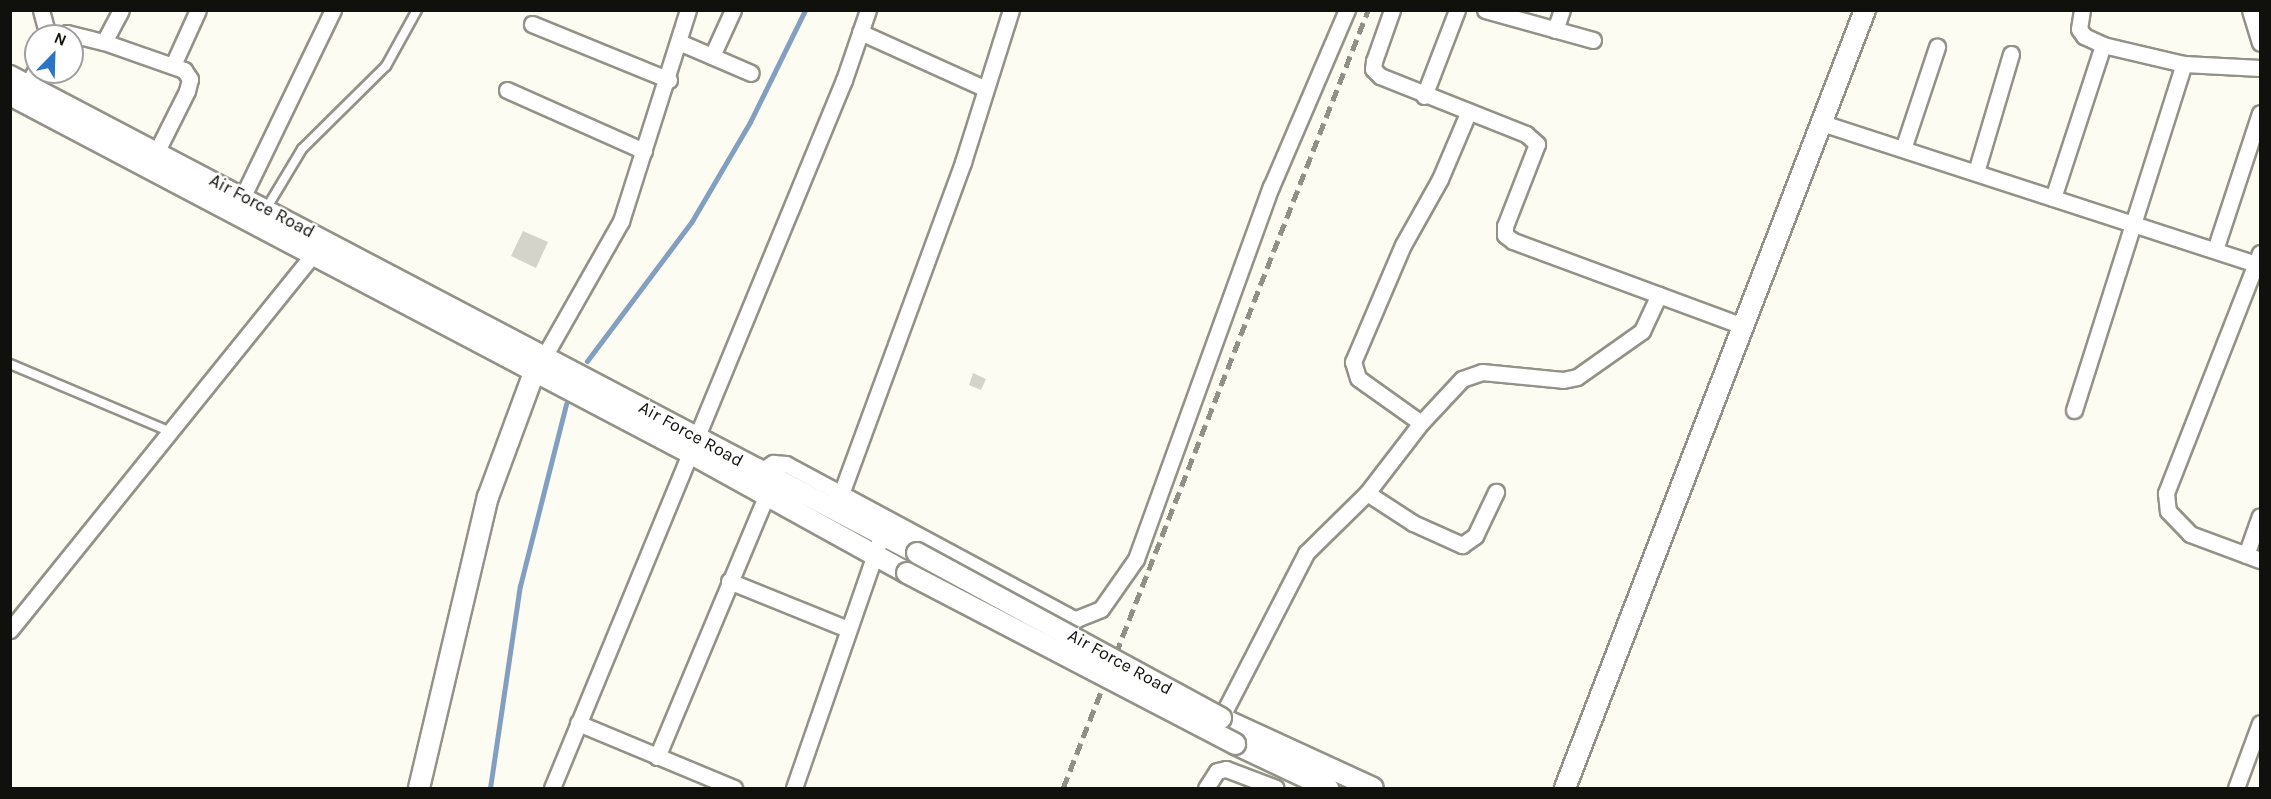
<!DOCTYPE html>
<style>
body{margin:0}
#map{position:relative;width:2271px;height:799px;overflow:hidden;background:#fdfcf2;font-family:Karla,sans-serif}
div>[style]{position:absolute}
.stream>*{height:5px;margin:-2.5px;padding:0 2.5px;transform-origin:2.5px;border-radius:2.5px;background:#829ec0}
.building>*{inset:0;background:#d5d4ca}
.roads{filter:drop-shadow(2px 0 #939288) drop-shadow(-2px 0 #939288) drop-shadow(0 2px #939288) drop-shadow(0 -2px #939288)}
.service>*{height:8px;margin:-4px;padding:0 4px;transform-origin:4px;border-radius:4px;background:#fff}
.minor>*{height:15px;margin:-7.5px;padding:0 7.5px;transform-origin:7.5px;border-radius:7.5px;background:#fff}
.tertiary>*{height:20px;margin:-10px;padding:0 10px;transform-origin:10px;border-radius:10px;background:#fff}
.rail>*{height:4.5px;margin-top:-2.25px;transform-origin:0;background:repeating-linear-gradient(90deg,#909088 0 12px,transparent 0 18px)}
.bridges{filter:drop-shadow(2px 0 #939288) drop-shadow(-2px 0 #939288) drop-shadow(0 2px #939288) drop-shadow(0 -2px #939288)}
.tertiary-bridge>*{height:20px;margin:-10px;padding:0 10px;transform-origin:10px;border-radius:10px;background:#fff}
span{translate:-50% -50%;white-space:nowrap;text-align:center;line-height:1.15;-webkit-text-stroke:4.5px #fff;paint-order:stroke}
.street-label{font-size:18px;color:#10100c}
.frame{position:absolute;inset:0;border:12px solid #10100c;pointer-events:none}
.north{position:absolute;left:24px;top:24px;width:60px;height:60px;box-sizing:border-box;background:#fff;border:2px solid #9f9f9e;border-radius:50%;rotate:23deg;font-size:16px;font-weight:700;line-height:24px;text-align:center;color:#10100c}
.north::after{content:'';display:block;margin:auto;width:21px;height:27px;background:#2c75c6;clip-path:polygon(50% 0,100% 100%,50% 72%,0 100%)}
</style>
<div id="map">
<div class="stream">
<i style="left:587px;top:361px;width:175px;rotate:-53.1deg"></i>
<i style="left:692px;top:221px;width:115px;rotate:-59.6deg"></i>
<i style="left:750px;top:122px;width:125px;rotate:-63.8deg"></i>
<i style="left:490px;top:788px;width:204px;rotate:-81.6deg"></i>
<i style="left:520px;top:586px;width:188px;rotate:-75.8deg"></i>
</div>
<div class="building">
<i style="clip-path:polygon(523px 231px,548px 242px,536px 268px,511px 256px)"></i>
<i style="clip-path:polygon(973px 373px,986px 379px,981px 390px,969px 385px)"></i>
</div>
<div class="roads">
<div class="service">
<i style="left:266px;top:209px;width:70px;rotate:-59deg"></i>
<i style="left:302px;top:149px;width:118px;rotate:-44.7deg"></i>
<i style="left:386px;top:66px;width:64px;rotate:-61deg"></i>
<i style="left:10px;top:364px;width:175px;rotate:22.9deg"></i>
</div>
<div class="minor">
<i style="left:41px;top:10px;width:27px;rotate:75deg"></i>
<i style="left:1392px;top:10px;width:54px;rotate:109.4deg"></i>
<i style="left:1374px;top:61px;width:8px;rotate:97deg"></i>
<i style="left:1373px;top:69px;width:10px;rotate:45deg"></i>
<i style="left:1380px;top:76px;width:157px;rotate:21.7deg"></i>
<i style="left:1526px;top:134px;width:15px;rotate:42deg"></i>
<i style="left:1537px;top:144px;width:88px;rotate:111.3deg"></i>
<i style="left:1505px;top:226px;width:9px;rotate:90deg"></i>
<i style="left:1505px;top:235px;width:10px;rotate:37deg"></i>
<i style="left:1513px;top:241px;width:245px;rotate:20.3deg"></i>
<i style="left:1485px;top:10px;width:112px;rotate:15.5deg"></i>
<i style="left:2082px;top:10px;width:19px;rotate:99deg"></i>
<i style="left:2079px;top:29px;width:9px;rotate:54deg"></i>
<i style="left:2084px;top:36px;width:21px;rotate:25deg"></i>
<i style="left:2103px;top:45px;width:83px;rotate:13.2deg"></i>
<i style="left:2184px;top:64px;width:76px;rotate:3deg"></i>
<i style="left:2250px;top:10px;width:34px;rotate:73deg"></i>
<i style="left:532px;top:24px;width:148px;rotate:22.2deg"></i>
<i style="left:1555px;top:30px;width:21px;rotate:-71deg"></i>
<i style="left:860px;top:32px;width:136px;rotate:24.3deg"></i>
<i style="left:56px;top:36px;width:11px;rotate:-15deg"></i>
<i style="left:67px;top:33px;width:38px;rotate:14deg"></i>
<i style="left:104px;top:42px;width:85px;rotate:19.3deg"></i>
<i style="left:184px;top:70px;width:11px;rotate:56deg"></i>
<i style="left:190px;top:79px;width:12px;rotate:104deg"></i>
<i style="left:187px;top:91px;width:67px;rotate:116.6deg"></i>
<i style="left:104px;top:42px;width:36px;rotate:-62deg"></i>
<i style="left:679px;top:42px;width:78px;rotate:23.3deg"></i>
<i style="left:712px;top:56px;width:51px;rotate:-65.5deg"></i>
<i style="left:173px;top:65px;width:60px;rotate:-65.6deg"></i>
<i style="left:28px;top:85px;width:18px;rotate:-63deg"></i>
<i style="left:507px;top:90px;width:150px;rotate:24deg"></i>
<i style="left:1424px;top:96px;width:92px;rotate:-69deg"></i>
<i style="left:1822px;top:123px;width:456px;rotate:18deg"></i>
<i style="left:1903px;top:149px;width:108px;rotate:-71.6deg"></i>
<i style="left:1976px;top:172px;width:123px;rotate:-73.5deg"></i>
<i style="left:243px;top:196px;width:207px;rotate:-64.2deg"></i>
<i style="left:2053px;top:198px;width:161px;rotate:-71.9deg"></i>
<i style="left:2215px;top:250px;width:144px;rotate:-71.8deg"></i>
<i style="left:2260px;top:253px;width:258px;rotate:111.4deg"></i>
<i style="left:2166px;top:493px;width:18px;rotate:84deg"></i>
<i style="left:2168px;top:511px;width:32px;rotate:46deg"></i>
<i style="left:2190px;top:534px;width:75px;rotate:20.4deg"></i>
<i style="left:545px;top:355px;width:154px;rotate:-60.4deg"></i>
<i style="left:621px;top:221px;width:221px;rotate:-72.4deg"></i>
<i style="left:2074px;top:410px;width:363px;rotate:-72.4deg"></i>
<i style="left:1421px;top:423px;width:77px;rotate:-144.5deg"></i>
<i style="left:1358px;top:378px;width:17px;rotate:-107deg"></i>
<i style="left:1353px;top:362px;width:127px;rotate:-66.9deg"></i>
<i style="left:1403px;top:245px;width:76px;rotate:-60.7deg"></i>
<i style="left:1440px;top:179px;width:72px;rotate:-67deg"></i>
<i style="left:759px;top:472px;width:17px;rotate:-33deg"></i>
<i style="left:773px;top:463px;width:13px;rotate:4deg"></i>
<i style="left:786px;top:464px;width:329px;rotate:28.3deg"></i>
<i style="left:1367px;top:493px;width:55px;rotate:33.1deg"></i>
<i style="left:1413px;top:523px;width:54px;rotate:24.2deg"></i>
<i style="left:1462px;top:545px;width:16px;rotate:-35deg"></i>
<i style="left:1475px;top:536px;width:49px;rotate:-64.5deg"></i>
<i style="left:841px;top:494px;width:354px;rotate:-69.8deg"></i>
<i style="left:963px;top:162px;width:159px;rotate:-72.5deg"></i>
<i style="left:2246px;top:555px;width:41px;rotate:-70.3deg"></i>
<i style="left:729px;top:581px;width:128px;rotate:22deg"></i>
<i style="left:1056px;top:627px;width:48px;rotate:-21.8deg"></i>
<i style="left:1101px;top:609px;width:61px;rotate:-55deg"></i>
<i style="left:1136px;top:559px;width:396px;rotate:-70.1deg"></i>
<i style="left:1271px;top:187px;width:193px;rotate:-66.8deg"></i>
<i style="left:10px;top:630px;width:482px;rotate:-51.1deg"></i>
<i style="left:1221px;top:718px;width:186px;rotate:-62.7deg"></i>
<i style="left:1306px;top:553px;width:86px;rotate:-44.5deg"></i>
<i style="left:1367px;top:493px;width:88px;rotate:-52.4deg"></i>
<i style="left:1421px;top:423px;width:60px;rotate:-47deg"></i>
<i style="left:1462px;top:379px;width:21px;rotate:-19deg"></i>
<i style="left:1482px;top:372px;width:81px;rotate:5.6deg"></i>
<i style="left:1563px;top:380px;width:14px;rotate:-12deg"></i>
<i style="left:1577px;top:377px;width:80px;rotate:-35.3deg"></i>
<i style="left:1642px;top:331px;width:40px;rotate:-65deg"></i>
<i style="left:578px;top:723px;width:169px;rotate:22.6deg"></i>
<i style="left:657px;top:757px;width:295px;rotate:-67.3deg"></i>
<i style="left:552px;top:788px;width:766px;rotate:-67.59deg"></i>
<i style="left:844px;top:80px;width:74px;rotate:-71.1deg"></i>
<i style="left:794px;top:788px;width:269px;rotate:-70.9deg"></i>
<i style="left:1206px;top:788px;width:20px;rotate:-57deg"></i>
<i style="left:1217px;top:771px;width:9px;rotate:-13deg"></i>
<i style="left:1226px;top:769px;width:53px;rotate:20.8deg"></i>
<i style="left:2236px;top:788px;width:69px;rotate:-69.7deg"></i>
</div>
<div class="tertiary">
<i style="left:10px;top:76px;width:1025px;rotate:27.74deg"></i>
<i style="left:10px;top:95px;width:766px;rotate:27.77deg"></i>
<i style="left:688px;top:452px;width:250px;rotate:28.9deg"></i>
<i style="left:1221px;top:718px;width:167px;rotate:24.7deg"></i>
<i style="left:1235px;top:744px;width:103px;rotate:25.3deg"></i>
<i style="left:419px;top:788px;width:299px;rotate:-76.7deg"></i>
<i style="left:488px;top:497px;width:135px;rotate:-69.7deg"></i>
<i style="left:1565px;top:788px;width:834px;rotate:-68.91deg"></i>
</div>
</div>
<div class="rail">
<i style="left:1063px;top:788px;width:836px;rotate:-68.59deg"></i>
</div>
<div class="bridges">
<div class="tertiary-bridge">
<i style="left:917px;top:553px;width:346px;rotate:28.5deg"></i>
<i style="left:907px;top:573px;width:370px;rotate:27.5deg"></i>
</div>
</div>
<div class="street-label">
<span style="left:262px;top:206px;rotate:28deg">Air Force Road</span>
<span style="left:691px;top:434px;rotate:29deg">Air Force Road</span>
<span style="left:1120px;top:662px;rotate:29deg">Air Force Road</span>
</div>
<div class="frame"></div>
<div class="north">N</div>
</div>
